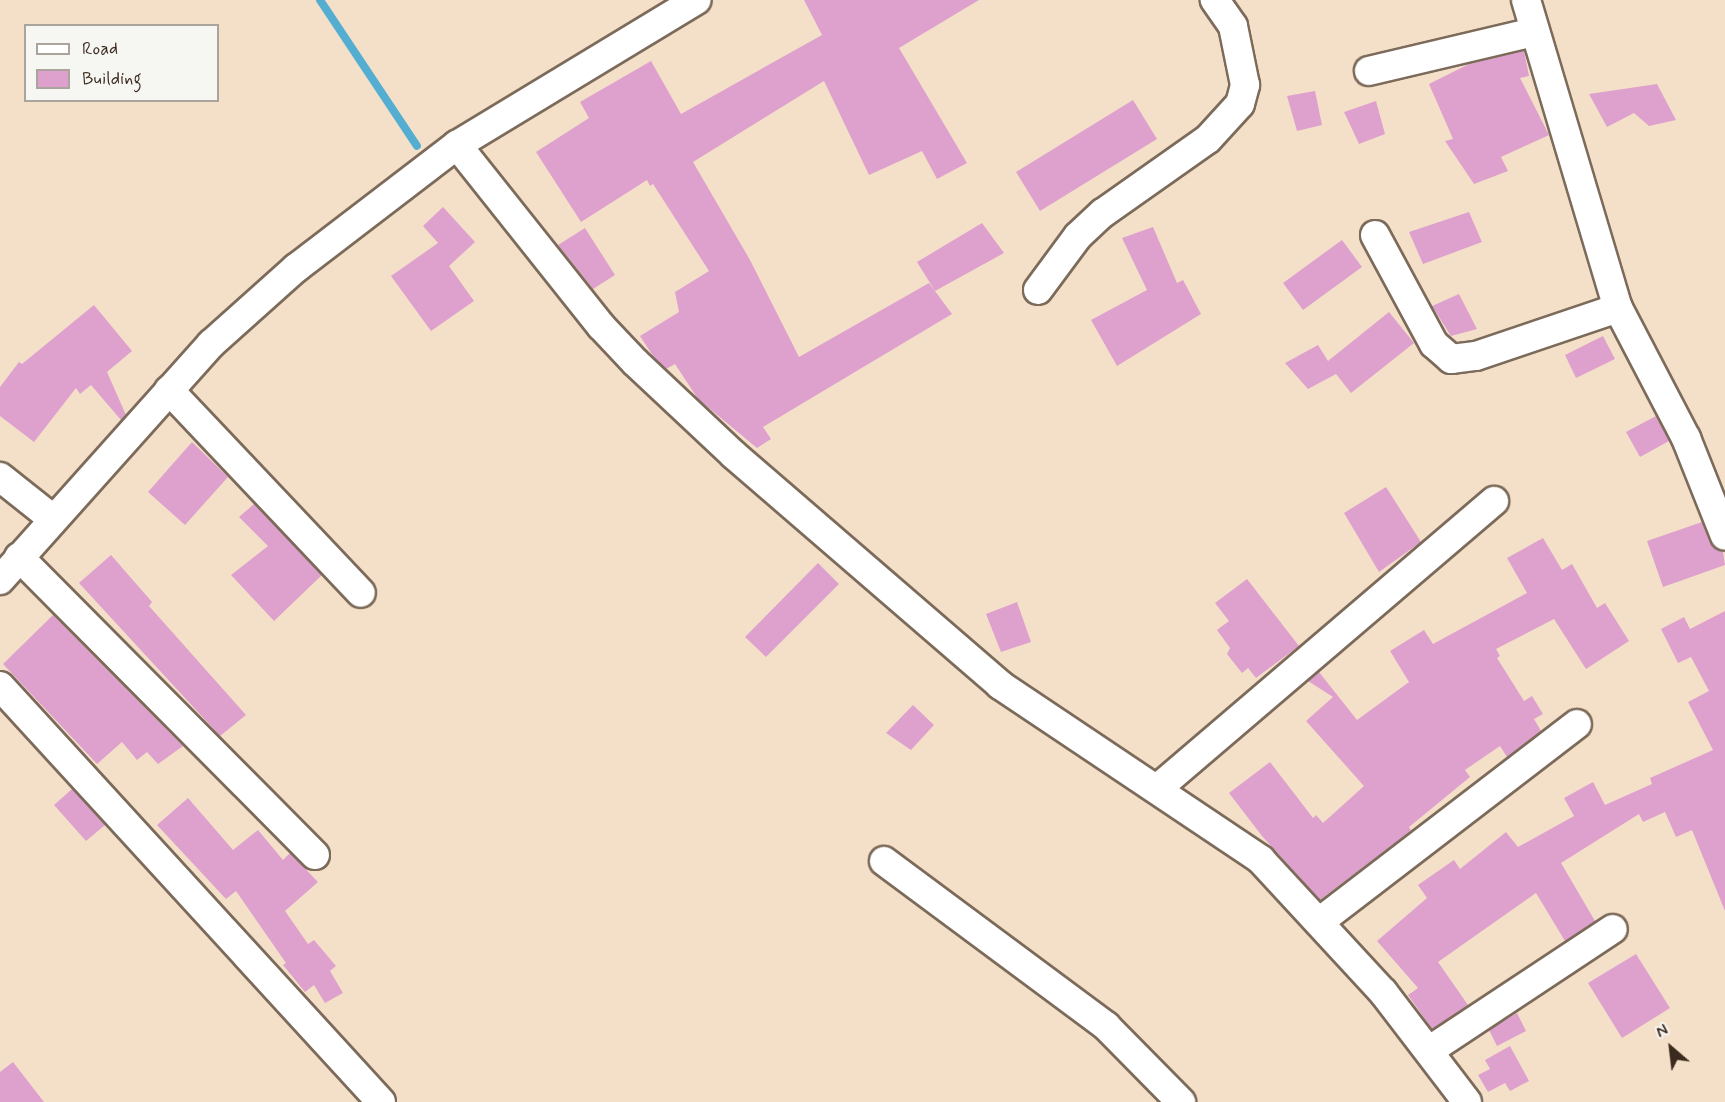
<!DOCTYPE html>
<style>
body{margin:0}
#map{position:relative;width:1725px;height:1102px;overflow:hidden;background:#f4e0c8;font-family:Mynerve,sans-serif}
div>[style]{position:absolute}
.stream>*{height:8px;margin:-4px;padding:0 4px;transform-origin:4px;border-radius:4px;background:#53aed1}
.building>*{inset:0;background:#dea1ce}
.roads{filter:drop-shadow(2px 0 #7c6a5a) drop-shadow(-2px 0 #7c6a5a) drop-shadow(0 2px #7c6a5a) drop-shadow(0 -2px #7c6a5a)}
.minor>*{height:28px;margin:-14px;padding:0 14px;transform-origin:14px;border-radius:14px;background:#fff}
span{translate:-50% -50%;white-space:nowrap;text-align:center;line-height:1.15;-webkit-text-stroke:5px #f6f6f2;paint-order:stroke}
.legend{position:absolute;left:24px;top:24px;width:195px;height:78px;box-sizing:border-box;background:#f6f6f2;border:2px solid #aba49d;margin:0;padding:8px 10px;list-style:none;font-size:18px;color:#3b2a1e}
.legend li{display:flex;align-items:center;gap:12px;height:30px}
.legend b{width:30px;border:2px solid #aba49d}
.north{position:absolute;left:1641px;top:1018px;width:60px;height:60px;-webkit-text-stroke:4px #f6f6f2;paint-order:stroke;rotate:332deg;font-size:16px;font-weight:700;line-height:24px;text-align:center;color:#3b2a1e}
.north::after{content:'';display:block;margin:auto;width:21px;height:27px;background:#3b2a1e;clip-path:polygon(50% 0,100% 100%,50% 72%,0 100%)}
</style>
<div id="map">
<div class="stream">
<i style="left:320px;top:0;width:175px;rotate:56.4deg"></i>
</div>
<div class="building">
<i style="clip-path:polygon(804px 0,979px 0,899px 48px,967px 163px,937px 179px,922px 151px,869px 175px,824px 81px,693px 162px,750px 260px,799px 357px,929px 283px,952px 314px,763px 427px,771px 439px,757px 448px,698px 399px,675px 364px,666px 369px,653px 356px,640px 336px,679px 312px,675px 292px,709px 271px,653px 184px,650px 186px,647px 180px,581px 222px,536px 152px,589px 118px,580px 102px,651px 61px,681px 114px,822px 35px)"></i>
<i style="clip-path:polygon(1524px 51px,1529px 76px,1520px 78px,1549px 135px,1501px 157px,1508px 171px,1474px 184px,1445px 141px,1453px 139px,1429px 84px,1469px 64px)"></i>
<i style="clip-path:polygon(1657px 84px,1676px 120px,1649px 126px,1634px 113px,1607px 127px,1589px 94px)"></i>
<i style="clip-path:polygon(1315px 91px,1322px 125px,1297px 131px,1287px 96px)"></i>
<i style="clip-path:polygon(1133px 100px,1157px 139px,1040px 211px,1016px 172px)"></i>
<i style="clip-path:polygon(1376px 101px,1385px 134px,1359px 144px,1344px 112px)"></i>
<i style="clip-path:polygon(443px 207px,475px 242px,449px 266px,474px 301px,431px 331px,391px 276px,438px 243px,423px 226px)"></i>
<i style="clip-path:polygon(1469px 212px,1482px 242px,1423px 264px,1409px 232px)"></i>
<i style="clip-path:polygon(982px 223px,1004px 253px,935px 291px,917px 262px)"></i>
<i style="clip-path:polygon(1153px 227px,1177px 283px,1183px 280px,1201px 314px,1117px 366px,1091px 320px,1147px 290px,1122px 238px)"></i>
<i style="clip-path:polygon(585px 228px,615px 275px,593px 289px,558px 245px)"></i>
<i style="clip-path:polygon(1342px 240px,1362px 267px,1303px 310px,1283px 283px)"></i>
<i style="clip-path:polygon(1459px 294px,1477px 329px,1451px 336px,1432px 306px)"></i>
<i style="clip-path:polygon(94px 305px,132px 351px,107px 372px,126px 415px,121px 420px,91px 385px,80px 394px,76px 388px,34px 442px,0 416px,0 387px,19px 362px,22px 364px)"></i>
<i style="clip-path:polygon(1389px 312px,1414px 343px,1351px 393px,1336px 374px,1308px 389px,1285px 363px,1318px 345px,1328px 361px)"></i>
<i style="clip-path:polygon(1603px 336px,1615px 359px,1576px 378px,1565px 355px)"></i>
<i style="clip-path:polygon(1656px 416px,1669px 441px,1640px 457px,1626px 432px)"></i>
<i style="clip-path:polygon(192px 442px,228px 477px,185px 525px,148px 492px)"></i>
<i style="clip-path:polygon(1386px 487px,1421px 542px,1379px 572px,1344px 513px)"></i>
<i style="clip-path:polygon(254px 504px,322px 575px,274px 621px,231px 575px,268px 546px,239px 517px)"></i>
<i style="clip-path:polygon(1702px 522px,1710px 543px,1723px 552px,1725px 565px,1663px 587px,1647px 541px)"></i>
<i style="clip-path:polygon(1543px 538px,1562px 570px,1572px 564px,1597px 608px,1605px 603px,1629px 641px,1586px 669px,1554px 619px,1496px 649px,1500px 656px,1497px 658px,1524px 701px,1532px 696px,1543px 714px,1534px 719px,1541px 731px,1507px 757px,1500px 746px,1465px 770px,1470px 777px,1409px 827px,1411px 830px,1404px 836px,1320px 900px,1262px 836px,1229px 793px,1270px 762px,1313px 818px,1316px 815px,1323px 823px,1364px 786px,1306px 721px,1333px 697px,1308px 681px,1319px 672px,1357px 720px,1409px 682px,1390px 651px,1424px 630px,1433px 644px,1527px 593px,1507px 558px)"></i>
<i style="clip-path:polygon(111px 555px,152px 602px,149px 606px,246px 715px,220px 736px,79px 583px)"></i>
<i style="clip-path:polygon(818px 563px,839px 584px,766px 657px,745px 637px)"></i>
<i style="clip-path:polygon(1247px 579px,1299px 646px,1256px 678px,1248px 668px,1242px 673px,1227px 654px,1230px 648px,1217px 630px,1229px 621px,1215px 603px)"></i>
<i style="clip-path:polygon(1017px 602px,1031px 642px,1001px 652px,986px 614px)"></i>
<i style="clip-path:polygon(1725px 611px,1725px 911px,1692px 830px,1676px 837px,1665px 812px,1643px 822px,1639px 814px,1561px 863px,1595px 921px,1565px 941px,1536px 893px,1438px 962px,1468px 1005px,1432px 1029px,1408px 995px,1418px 988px,1377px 941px,1427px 898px,1418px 885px,1454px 860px,1460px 869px,1506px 832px,1518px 847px,1574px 816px,1564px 798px,1593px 782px,1605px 805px,1652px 784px,1650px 778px,1713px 750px,1688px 702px,1709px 691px,1691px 657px,1678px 663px,1661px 629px,1684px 617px,1690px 629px)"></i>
<i style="clip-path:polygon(53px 615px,183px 746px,158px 764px,147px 752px,137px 760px,122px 742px,97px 764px,3px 664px)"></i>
<i style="clip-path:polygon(913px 705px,934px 725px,911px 750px,886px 733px)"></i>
<i style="clip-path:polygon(72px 789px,105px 825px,86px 841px,54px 805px)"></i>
<i style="clip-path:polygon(188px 798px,233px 850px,258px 830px,283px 860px,290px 853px,318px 882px,285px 911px,308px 944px,314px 940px,336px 966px,330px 971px,343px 993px,325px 1003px,314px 985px,305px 992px,283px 965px,286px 963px,236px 891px,226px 899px,157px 825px)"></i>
<i style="clip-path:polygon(1636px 954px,1670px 1008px,1622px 1038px,1588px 983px)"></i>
<i style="clip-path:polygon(1517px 1013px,1526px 1031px,1497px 1046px,1489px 1030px)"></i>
<i style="clip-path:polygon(1510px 1046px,1529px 1081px,1510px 1091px,1505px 1083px,1488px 1092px,1478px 1075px,1490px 1069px,1485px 1060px)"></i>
<i style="clip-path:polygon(13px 1062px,44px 1102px,0 1102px,0 1072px)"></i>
</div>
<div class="roads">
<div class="minor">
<i style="left:1526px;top:0;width:321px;rotate:73.4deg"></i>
<i style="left:1618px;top:308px;width:147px;rotate:62.4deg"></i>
<i style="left:1686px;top:438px;width:105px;rotate:68.3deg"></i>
<i style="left:1369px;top:71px;width:170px;rotate:-13.3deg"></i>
<i style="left:457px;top:145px;width:231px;rotate:51.5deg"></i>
<i style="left:601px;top:326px;width:50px;rotate:46.6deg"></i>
<i style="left:635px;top:362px;width:136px;rotate:43.2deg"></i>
<i style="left:734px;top:455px;width:352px;rotate:40.8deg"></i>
<i style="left:1000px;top:685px;width:314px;rotate:33.8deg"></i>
<i style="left:1261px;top:860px;width:180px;rotate:47.3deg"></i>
<i style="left:1383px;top:992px;width:138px;rotate:52.6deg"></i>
<i style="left:1375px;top:235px;width:124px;rotate:61.6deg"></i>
<i style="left:1434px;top:344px;width:23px;rotate:41deg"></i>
<i style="left:1451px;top:359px;width:25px;rotate:-7deg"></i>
<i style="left:1476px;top:356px;width:150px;rotate:-18.7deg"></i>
<i style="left:1038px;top:290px;width:67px;rotate:-53.5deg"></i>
<i style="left:1078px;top:236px;width:34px;rotate:-43deg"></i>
<i style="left:1103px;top:213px;width:128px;rotate:-35.2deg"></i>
<i style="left:1208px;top:139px;width:47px;rotate:-47.6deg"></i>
<i style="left:1240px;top:104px;width:20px;rotate:-75deg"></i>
<i style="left:1245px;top:85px;width:60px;rotate:-101.5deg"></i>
<i style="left:1233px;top:26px;width:32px;rotate:-125deg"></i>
<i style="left:169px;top:390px;width:279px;rotate:46.6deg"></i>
<i style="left:0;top:477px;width:68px;rotate:38.4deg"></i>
<i style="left:19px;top:557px;width:420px;rotate:45.2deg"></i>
<i style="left:0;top:580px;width:317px;rotate:-48.2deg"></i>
<i style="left:211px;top:344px;width:114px;rotate:-41.8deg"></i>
<i style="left:296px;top:268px;width:203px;rotate:-37.4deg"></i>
<i style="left:457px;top:145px;width:280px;rotate:-31.2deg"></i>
<i style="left:0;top:686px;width:564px;rotate:47.51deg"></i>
<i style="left:1158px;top:788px;width:442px;rotate:-40.5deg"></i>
<i style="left:884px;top:861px;width:277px;rotate:36.6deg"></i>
<i style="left:1106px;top:1026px;width:107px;rotate:45.4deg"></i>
<i style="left:1319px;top:922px;width:325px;rotate:-37.5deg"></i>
<i style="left:1430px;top:1050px;width:219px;rotate:-33.5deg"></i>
</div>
</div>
<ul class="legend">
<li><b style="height:8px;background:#fff"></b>Road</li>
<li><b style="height:16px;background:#dea1ce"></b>Building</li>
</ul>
<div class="north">N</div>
</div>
